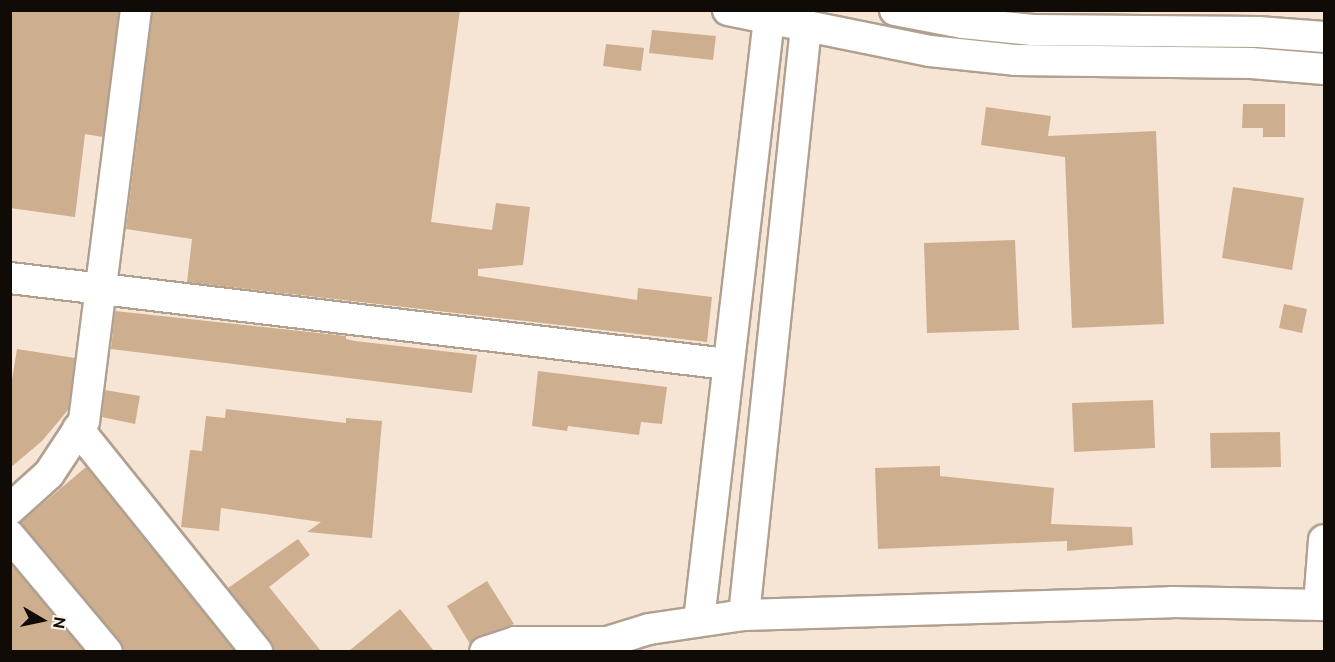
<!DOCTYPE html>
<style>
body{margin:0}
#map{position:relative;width:1335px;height:662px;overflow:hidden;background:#f6e5d4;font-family:Ubuntu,sans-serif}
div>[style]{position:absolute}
.building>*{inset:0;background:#cdae8f}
.roads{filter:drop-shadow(2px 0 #b0a090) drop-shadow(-2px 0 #b0a090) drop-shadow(0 2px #b0a090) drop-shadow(0 -2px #b0a090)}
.street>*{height:30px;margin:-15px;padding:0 15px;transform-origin:15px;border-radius:15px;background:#fff}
span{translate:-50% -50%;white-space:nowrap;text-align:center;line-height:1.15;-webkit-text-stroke:4.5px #fef3e9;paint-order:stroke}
.frame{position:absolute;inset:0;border:12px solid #100b06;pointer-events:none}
.north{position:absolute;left:12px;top:590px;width:60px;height:60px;-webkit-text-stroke:4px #fef3e9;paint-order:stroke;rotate:99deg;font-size:16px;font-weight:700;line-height:24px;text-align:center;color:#100b06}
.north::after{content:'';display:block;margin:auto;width:21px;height:27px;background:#100b06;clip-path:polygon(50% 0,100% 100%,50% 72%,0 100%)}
</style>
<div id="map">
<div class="building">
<i style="clip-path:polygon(10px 10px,119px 10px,103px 137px,85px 134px,75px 217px,10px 208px)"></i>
<i style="clip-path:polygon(153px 10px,460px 10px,431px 222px,492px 230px,496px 203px,530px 207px,523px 265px,478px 269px,478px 276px,637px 300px,638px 288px,712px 297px,707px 342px,187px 282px,192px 239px,126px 229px)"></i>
<i style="clip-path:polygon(652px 30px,716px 36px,713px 60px,649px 53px)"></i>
<i style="clip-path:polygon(606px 44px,644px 48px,641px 71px,603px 66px)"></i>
<i style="clip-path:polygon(1243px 104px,1285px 104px,1285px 137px,1263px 137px,1263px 128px,1242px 128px)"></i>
<i style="clip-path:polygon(986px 107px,1051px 116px,1048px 136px,1156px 131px,1164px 324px,1072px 328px,1065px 157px,981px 145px)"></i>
<i style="clip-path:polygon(1233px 187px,1304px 198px,1292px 270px,1222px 258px)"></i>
<i style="clip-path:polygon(1015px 240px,1019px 330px,927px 333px,924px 243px)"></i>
<i style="clip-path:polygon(1284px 304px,1307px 309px,1302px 333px,1279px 328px)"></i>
<i style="clip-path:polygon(115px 311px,346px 336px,346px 339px,355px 341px,477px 355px,472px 393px,111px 349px)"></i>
<i style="clip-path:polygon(17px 349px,75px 358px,68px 410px,42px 441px,10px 468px,10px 392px)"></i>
<i style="clip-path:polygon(538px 371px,667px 387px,662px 424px,641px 422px,639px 435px,568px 426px,567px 431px,532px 426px)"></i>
<i style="clip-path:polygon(105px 390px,140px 396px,135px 424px,102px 417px)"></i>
<i style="clip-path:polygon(1153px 400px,1155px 448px,1074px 452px,1072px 403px)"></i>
<i style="clip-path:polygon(226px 409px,346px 423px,346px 418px,382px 421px,372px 538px,307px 532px,321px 522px,221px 508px,219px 531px,181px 527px,190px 450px,202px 451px,206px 416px,225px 418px)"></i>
<i style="clip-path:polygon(1280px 432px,1281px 467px,1211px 468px,1210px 433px)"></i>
<i style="clip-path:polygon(940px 466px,940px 476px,1054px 488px,1051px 524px,1132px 527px,1133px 545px,1067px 551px,1067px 541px,878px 549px,875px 468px)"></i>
<i style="clip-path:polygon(86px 467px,234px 651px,124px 651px,120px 641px,20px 523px)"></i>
<i style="clip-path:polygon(298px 539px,310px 555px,269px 587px,321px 651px,274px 651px,270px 641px,228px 588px)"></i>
<i style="clip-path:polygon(10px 563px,84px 651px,10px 651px)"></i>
<i style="clip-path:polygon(487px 581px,514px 624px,480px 636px,470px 644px,447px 606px)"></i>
<i style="clip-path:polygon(400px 609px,434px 651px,349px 651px)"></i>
</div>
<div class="roads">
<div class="street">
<i style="left:728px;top:10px;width:206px;rotate:11.5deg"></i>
<i style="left:930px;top:51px;width:85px;rotate:6deg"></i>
<i style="left:1015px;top:60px;width:236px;rotate:0.7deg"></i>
<i style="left:1251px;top:63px;width:73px;rotate:4.7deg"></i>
<i style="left:895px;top:10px;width:69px;rotate:10.8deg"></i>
<i style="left:963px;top:23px;width:70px;rotate:5.7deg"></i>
<i style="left:1033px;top:30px;width:225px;rotate:0.5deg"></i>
<i style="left:1258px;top:32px;width:66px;rotate:4.3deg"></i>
<i style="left:10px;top:278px;width:722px;rotate:6.84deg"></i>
<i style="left:78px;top:429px;width:286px;rotate:51.2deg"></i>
<i style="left:10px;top:509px;width:52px;rotate:-41.9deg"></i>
<i style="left:49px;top:474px;width:64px;rotate:-56.6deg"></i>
<i style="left:84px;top:421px;width:414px;rotate:-82.8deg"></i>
<i style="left:10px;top:536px;width:151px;rotate:50.1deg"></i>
<i style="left:1319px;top:605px;width:65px;rotate:-85.6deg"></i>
<i style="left:744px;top:615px;width:591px;rotate:-83.98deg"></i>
<i style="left:699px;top:620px;width:605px;rotate:-83.36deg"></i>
<i style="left:485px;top:652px;width:32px;rotate:-18deg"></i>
<i style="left:515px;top:642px;width:92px"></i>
<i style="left:607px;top:642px;width:44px;rotate:-17.2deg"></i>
<i style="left:649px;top:629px;width:96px;rotate:-8.4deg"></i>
<i style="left:744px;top:615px;width:428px;rotate:-1.7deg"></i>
<i style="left:1172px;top:602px;width:152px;rotate:1.1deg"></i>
</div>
</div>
<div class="frame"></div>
<div class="north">N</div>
</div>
